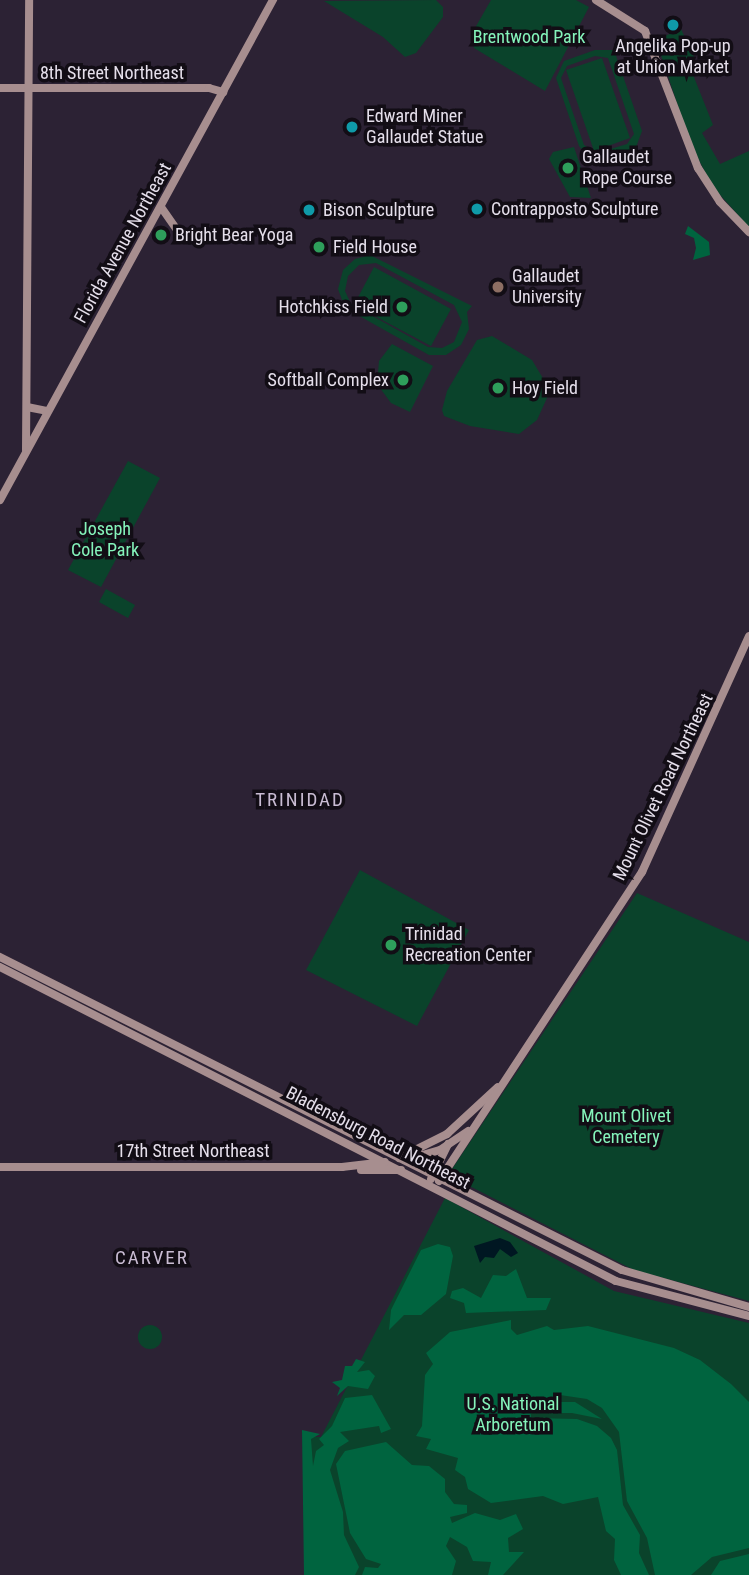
<!DOCTYPE html>
<style>
body{margin:0}
#map{position:relative;width:749px;height:1575px;overflow:hidden;background:#2c2234;font-family:"Roboto Condensed",sans-serif}
div>[style]{position:absolute}
.green>*{inset:0;background:#0a432b}
.round{border-radius:50%}
.forest>*{inset:0;background:#00643f}
.water>*{inset:0;background:#001722}
.major>*{height:8px;margin:-4px;padding:0 4px;transform-origin:4px;border-radius:4px;background:#a78e8f}
.dots>*{width:19px;height:19px;translate:-50% -50%;box-sizing:border-box;border:4px solid #120d15;border-radius:50%}
span{translate:-50% -50%;white-space:nowrap;text-align:center;line-height:1.15;-webkit-text-stroke:7px #120d15;paint-order:stroke}
.park-label{font-size:18px;color:#85f4bb}
.poi-label{font-size:18px;color:#e5dfeb}
.left{translate:0 -50%;text-align:left}
.right{translate:-100% -50%;text-align:right}
.street-label{font-size:18px;color:#e5dfeb}
.neighbourhood-label{font-size:19px;color:#c9bcd3;letter-spacing:2px}
</style>
<div id="map">
<div class="green">
<i style="clip-path:polygon(436px 0,443px 7px,443px 17px,416px 53px,405px 57px,383px 37px,324px 1px)"></i>
<i style="clip-path:polygon(491px 0,576px 0,589px 7px,545px 91px,474px 48px,471px 35px)"></i>
<i style="clip-path:polygon(681px 29px,695px 59px,688px 62px,713px 125px,702px 133px,720px 164px,749px 151px,749px 227px,713px 187px,691px 145px,656px 40px)"></i>
<i style="clip-path:polygon(evenodd,595px 50px,614px 50px,642px 131px,635px 150px,593px 163px,579px 146px,556px 78px,564px 61px,595px 50px,595px 56px,608px 58px,634px 134px,627px 144px,597px 153px,584px 145px,561px 78px,567px 66px,595px 56px)"></i>
<i style="clip-path:polygon(602px 58px,630px 138px,594px 151px,566px 70px)"></i>
<i style="clip-path:polygon(574px 147px,591px 198px,570px 197px,549px 159px,553px 152px)"></i>
<i style="clip-path:polygon(evenodd,370px 255px,472px 306px,467px 312px,469px 329px,461px 345px,446px 355px,429px 355px,345px 308px,338px 289px,343px 270px,355px 259px,370px 255px,376px 263px,454px 305px,462px 322px,454px 342px,442px 348px,428px 347px,351px 304px,345px 291px,348px 276px,359px 265px,376px 263px)"></i>
<i style="clip-path:polygon(374px 267px,451px 309px,431px 346px,354px 305px)"></i>
<i style="clip-path:polygon(492px 336px,532px 360px,547px 385px,547px 398px,537px 420px,519px 434px,470px 426px,444px 416px,442px 410px,447px 391px,477px 340px)"></i>
<i style="clip-path:polygon(392px 344px,433px 366px,410px 412px,391px 403px,377px 384px,379px 361px)"></i>
<i style="clip-path:polygon(128px 461px,160px 478px,101px 587px,68px 570px)"></i>
<i style="clip-path:polygon(106px 589px,135px 605px,128px 618px,99px 602px)"></i>
<i style="clip-path:polygon(360px 870px,469px 930px,417px 1026px,306px 970px)"></i>
<i style="clip-path:polygon(637px 893px,749px 942px,749px 1301px,634px 1270px,448px 1175px)"></i>
<i style="clip-path:polygon(445px 1198px,614px 1291px,749px 1323px,749px 1575px,308px 1575px,308px 1437px,321px 1437px)"></i>
<i class="round" style="left:138px;top:1325px;width:24px;height:24px"></i>
</div>
<div class="forest">
<i style="clip-path:polygon(688px 226px,709px 242px,710px 255px,693px 260px,696px 248px,694px 238px,685px 234px)"></i>
<i style="clip-path:polygon(438px 1244px,450px 1247px,453px 1256px,446px 1294px,421px 1315px,404px 1315px,389px 1330px,391px 1310px,421px 1250px)"></i>
<i style="clip-path:polygon(516px 1269px,527px 1298px,551px 1298px,546px 1310px,466px 1313px,464px 1303px,450px 1298px,452px 1291px,463px 1288px,481px 1298px,493px 1275px,506px 1276px)"></i>
<i style="clip-path:polygon(511px 1320px,511px 1329px,517px 1335px,547px 1326px,554px 1330px,588px 1326px,674px 1348px,700px 1360px,731px 1384px,749px 1402px,749px 1548px,712px 1557px,691px 1575px,655px 1575px,647px 1538px,627px 1501px,619px 1432px,602px 1408px,587px 1399px,560px 1395px,530px 1402px,531px 1418px,577px 1419px,597px 1426px,611px 1438px,617px 1450px,623px 1505px,640px 1535px,639px 1553px,649px 1575px,621px 1575px,614px 1560px,615px 1539px,606px 1531px,598px 1497px,563px 1504px,543px 1496px,491px 1503px,468px 1489px,465px 1477px,455px 1470px,458px 1458px,426px 1449px,431px 1439px,416px 1436px,422px 1426px,425px 1375px,433px 1364px,426px 1353px,450px 1332px)"></i>
<i style="clip-path:polygon(356px 1359px,365px 1362px,357px 1372px,369px 1370px,375px 1376px,368px 1389px,348px 1386px,337px 1396px,340px 1388px,332px 1382px,342px 1380px,345px 1366px,352px 1366px)"></i>
<i style="clip-path:polygon(372px 1395px,391px 1429px,381px 1433px,379px 1426px,340px 1432px,349px 1441px,338px 1448px,330px 1470px,343px 1512px,344px 1535px,359px 1567px,355px 1575px,304px 1575px,302px 1430px,320px 1434px,311px 1439px,313px 1466px,316px 1451px,324px 1445px,319px 1439px,332px 1426px,345px 1398px)"></i>
<i style="clip-path:polygon(556px 1402px,575px 1402px,602px 1419px,572px 1413px,543px 1413px,542px 1406px)"></i>
<i style="clip-path:polygon(386px 1442px,412px 1465px,429px 1466px,445px 1479px,445px 1492px,454px 1504px,467px 1505px,467px 1513px,450px 1517px,452px 1523px,475px 1513px,500px 1520px,516px 1514px,523px 1529px,508px 1538px,509px 1552px,524px 1552px,503px 1575px,488px 1575px,491px 1562px,473px 1561px,467px 1547px,450px 1537px,446px 1546px,456px 1561px,452px 1575px,362px 1575px,365px 1567px,378px 1568px,381px 1564px,366px 1559px,350px 1533px,336px 1464px,345px 1451px)"></i>
<i style="clip-path:polygon(749px 1554px,749px 1575px,711px 1575px,720px 1561px)"></i>
</div>
<div class="water">
<i style="clip-path:polygon(500px 1238px,510px 1242px,518px 1253px,511px 1257px,500px 1249px,494px 1258px,485px 1257px,480px 1263px,474px 1246px)"></i>
</div>
<div class="major">
<i style="left:596px;top:0;width:58px;rotate:32.3deg"></i>
<i style="left:645px;top:31px;width:147px;rotate:68.9deg"></i>
<i style="left:698px;top:168px;width:40px;rotate:57.1deg"></i>
<i style="left:720px;top:202px;width:42px;rotate:46deg"></i>
<i style="left:0;top:88px;width:209px"></i>
<i style="left:209px;top:88px;width:15px;rotate:16deg"></i>
<i style="left:161px;top:207px;width:35px;rotate:55deg"></i>
<i style="left:27px;top:407px;width:20px;rotate:11deg"></i>
<i style="left:26px;top:450px;width:450px;rotate:-89.6deg"></i>
<i style="left:0;top:500px;width:570px;rotate:-61.37deg"></i>
<i style="left:0;top:957px;width:696px;rotate:26.71deg"></i>
<i style="left:622px;top:1270px;width:132px;rotate:16.2deg"></i>
<i style="left:0;top:967px;width:691px;rotate:27.01deg"></i>
<i style="left:616px;top:1281px;width:138px;rotate:14.7deg"></i>
<i style="left:399px;top:1158px;width:54px;rotate:-26.6deg"></i>
<i style="left:447px;top:1134px;width:69px;rotate:-42.7deg"></i>
<i style="left:405px;top:1160px;width:36px;rotate:-16deg"></i>
<i style="left:440px;top:1150px;width:34px;rotate:-34deg"></i>
<i style="left:0;top:1167px;width:342px"></i>
<i style="left:342px;top:1167px;width:43px;rotate:-6.6deg"></i>
<i style="left:361px;top:1170px;width:40px"></i>
<i style="left:431px;top:1179px;width:39px;rotate:-64deg"></i>
<i style="left:439px;top:1181px;width:370px;rotate:-56.7deg"></i>
<i style="left:642px;top:872px;width:259px;rotate:-65.6deg"></i>
</div>
<div class="dots">
<i style="left:673px;top:25px;background:#0f9aa8"></i>
<i style="left:352px;top:127px;background:#0f9aa8"></i>
<i style="left:568px;top:168px;background:#2e9e5b"></i>
<i style="left:477px;top:209px;background:#0f9aa8"></i>
<i style="left:309px;top:210px;background:#0f9aa8"></i>
<i style="left:161px;top:235px;background:#2e9e5b"></i>
<i style="left:319px;top:247px;background:#2e9e5b"></i>
<i style="left:498px;top:287px;background:#8d6e63"></i>
<i style="left:402px;top:307px;background:#2e9e5b"></i>
<i style="left:403px;top:380px;background:#2e9e5b"></i>
<i style="left:498px;top:388px;background:#2e9e5b"></i>
<i style="left:391px;top:945px;background:#2e9e5b"></i>
</div>
<div class="park-label">
<span style="left:529px;top:37px">Brentwood Park</span>
<span style="left:105px;top:540px">Joseph<br>Cole Park</span>
<span style="left:626px;top:1127px">Mount Olivet<br>Cemetery</span>
<span style="left:513px;top:1415px">U.S. National<br>Arboretum</span>
</div>
<div class="poi-label">
<span style="left:673px;top:57px">Angelika Pop-up<br>at Union Market</span>
<span class="left" style="left:366px;top:127px">Edward Miner<br>Gallaudet Statue</span>
<span class="left" style="left:582px;top:168px">Gallaudet<br>Rope Course</span>
<span class="left" style="left:491px;top:209px">Contrapposto Sculpture</span>
<span class="left" style="left:323px;top:210px">Bison Sculpture</span>
<span class="left" style="left:175px;top:235px">Bright Bear Yoga</span>
<span class="left" style="left:333px;top:247px">Field House</span>
<span class="left" style="left:512px;top:287px">Gallaudet<br>University</span>
<span class="right" style="left:388px;top:307px">Hotchkiss Field</span>
<span class="right" style="left:389px;top:380px">Softball Complex</span>
<span class="left" style="left:512px;top:388px">Hoy Field</span>
<span class="left" style="left:405px;top:945px">Trinidad<br>Recreation Center</span>
</div>
<div class="street-label">
<span style="left:112px;top:73px">8th Street Northeast</span>
<span style="left:123px;top:243px;rotate:-61deg">Florida Avenue Northeast</span>
<span style="left:663px;top:787px;rotate:-64deg">Mount Olivet Road Northeast</span>
<span style="left:378px;top:1138px;rotate:27deg">Bladensburg Road Northeast</span>
<span style="left:193px;top:1151px">17th Street Northeast</span>
</div>
<div class="neighbourhood-label">
<span style="left:300px;top:800px">TRINIDAD</span>
<span style="left:152px;top:1258px">CARVER</span>
</div>
</div>
